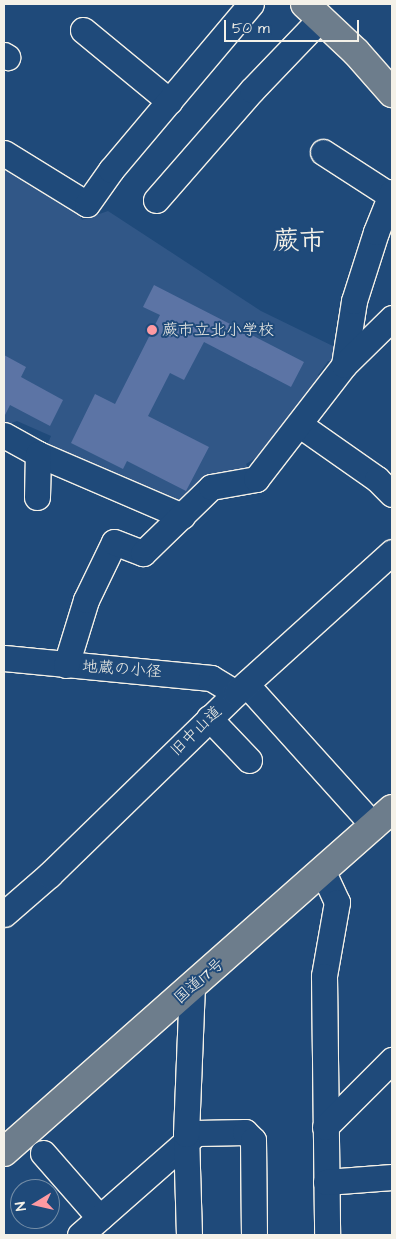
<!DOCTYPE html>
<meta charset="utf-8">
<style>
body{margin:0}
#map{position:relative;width:396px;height:1239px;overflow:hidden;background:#1f4a7a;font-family:"Architects Daughter","Klee One",sans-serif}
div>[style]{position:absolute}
.built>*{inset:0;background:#315787}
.building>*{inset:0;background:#5c74a5}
.roads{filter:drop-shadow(1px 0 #f4f1e8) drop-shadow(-1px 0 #f4f1e8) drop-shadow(0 1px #f4f1e8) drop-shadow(0 -1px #f4f1e8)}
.minor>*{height:25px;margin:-12.5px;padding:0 12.5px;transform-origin:12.5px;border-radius:12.5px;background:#1f4a7a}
.major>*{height:28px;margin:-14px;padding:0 14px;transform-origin:14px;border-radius:14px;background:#6d7d8c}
.highway>*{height:28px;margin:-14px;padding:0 14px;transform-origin:14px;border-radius:14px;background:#6d7d8c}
.dots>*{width:14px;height:14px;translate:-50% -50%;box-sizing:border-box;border:2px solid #1f4a7a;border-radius:50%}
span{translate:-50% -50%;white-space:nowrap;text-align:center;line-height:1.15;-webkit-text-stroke:4px #1f4a7a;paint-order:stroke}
.poi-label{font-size:16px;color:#f4f1e8}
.left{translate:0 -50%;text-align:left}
.street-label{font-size:16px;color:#f4f1e8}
.town-label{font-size:26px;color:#f4f1e8;font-weight:700}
.frame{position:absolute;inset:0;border:5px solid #f4f1e8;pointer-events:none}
.north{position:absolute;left:10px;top:1179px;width:50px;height:50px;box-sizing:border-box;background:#1f4a7a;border:1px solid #748da6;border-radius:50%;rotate:261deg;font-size:14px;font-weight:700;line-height:20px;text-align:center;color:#f4f1e8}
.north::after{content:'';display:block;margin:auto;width:18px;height:22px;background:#ff9aa2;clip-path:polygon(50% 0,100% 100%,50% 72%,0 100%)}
.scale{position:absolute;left:224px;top:20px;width:135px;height:22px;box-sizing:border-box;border:2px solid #f4f1e8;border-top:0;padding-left:6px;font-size:15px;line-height:18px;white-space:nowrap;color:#f4f1e8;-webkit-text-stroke:4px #1f4a7a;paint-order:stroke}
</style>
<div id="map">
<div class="built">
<i style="clip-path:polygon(4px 164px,79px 213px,82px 220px,108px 211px,261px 311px,339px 349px,335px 363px,328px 361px,318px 375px,322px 381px,262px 454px,246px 464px,249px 470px,186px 500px,171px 503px,46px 448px,51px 436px,17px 421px,9px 424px,4px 422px)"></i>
</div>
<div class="building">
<i style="clip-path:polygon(154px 285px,304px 362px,291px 387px,204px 342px,184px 380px,170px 373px,148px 416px,209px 447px,186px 491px,127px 461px,123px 469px,71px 443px,95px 394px,115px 404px,160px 315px,143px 307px)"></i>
<i style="clip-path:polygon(4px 355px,26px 367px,21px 377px,63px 400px,50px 426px,10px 405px,4px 417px)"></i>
</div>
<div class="roads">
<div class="minor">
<i style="left:83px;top:30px;width:112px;rotate:39.5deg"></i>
<i style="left:4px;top:55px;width:4px;rotate:34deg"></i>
<i style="left:323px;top:152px;width:81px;rotate:32.9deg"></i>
<i style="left:4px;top:153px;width:97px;rotate:31.6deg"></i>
<i style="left:87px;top:204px;width:42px;rotate:-54.8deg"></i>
<i style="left:111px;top:170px;width:217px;rotate:-49.9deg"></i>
<i style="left:156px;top:200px;width:146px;rotate:-48.9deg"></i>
<i style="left:252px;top:90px;width:100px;rotate:-46.2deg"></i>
<i style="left:344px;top:365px;width:65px;rotate:-81.1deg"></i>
<i style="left:354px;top:301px;width:72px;rotate:-72.3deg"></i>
<i style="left:376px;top:232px;width:43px;rotate:-68.2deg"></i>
<i style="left:300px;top:425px;width:94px;rotate:35deg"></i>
<i style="left:377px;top:479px;width:21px;rotate:45deg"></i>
<i style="left:4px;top:435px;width:39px;rotate:29deg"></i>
<i style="left:38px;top:454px;width:157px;rotate:23.3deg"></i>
<i style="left:37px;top:497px;width:43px;rotate:-88.7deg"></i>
<i style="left:4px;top:658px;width:208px;rotate:5.5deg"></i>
<i style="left:211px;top:678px;width:29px;rotate:31deg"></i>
<i style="left:66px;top:665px;width:68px;rotate:-72.9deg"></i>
<i style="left:86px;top:600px;width:64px;rotate:-64.2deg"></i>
<i style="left:114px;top:542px;width:31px;rotate:21deg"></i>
<i style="left:143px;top:553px;width:95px;rotate:-44.1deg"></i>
<i style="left:211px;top:487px;width:46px;rotate:-10.1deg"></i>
<i style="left:256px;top:479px;width:144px;rotate:-52.3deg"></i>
<i style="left:344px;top:365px;width:67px;rotate:-44.4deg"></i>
<i style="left:246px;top:684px;width:191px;rotate:48deg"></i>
<i style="left:209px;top:718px;width:58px;rotate:46.4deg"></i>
<i style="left:323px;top:872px;width:33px;rotate:65deg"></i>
<i style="left:337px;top:902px;width:75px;rotate:100deg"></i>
<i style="left:324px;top:976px;width:259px;rotate:89.3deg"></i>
<i style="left:4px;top:914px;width:60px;rotate:-40.9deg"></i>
<i style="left:49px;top:875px;width:261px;rotate:-44.2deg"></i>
<i style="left:236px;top:693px;width:210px;rotate:-42.1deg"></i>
<i style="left:325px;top:1127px;width:95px;rotate:-45deg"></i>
<i style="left:43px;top:1153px;width:86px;rotate:48.8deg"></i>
<i style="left:326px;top:1182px;width:66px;rotate:-4.3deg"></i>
<i style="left:80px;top:1235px;width:154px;rotate:-41.3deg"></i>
<i style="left:196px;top:1133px;width:49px;rotate:-1.2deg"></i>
<i style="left:245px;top:1132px;width:11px;rotate:45deg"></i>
<i style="left:253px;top:1140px;width:95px;rotate:89.4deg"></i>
<i style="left:189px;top:1235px;width:101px;rotate:-91.7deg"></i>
<i style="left:186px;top:1134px;width:147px;rotate:-87.7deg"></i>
</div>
<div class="major">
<i style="left:305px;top:4px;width:70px;rotate:43.3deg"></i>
<i style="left:356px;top:52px;width:55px;rotate:48.7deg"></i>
</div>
<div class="highway">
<i style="left:4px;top:1152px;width:518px;rotate:-41.48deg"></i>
</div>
</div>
<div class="dots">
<i style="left:152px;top:330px;background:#ff9aa2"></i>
</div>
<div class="poi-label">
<span class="left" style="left:162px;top:330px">蕨市立北小学校</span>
</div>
<div class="street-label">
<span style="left:122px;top:669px;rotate:4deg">地蔵の小径</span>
<span style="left:196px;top:731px;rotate:-44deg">旧中山道</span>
<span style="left:199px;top:981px;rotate:-41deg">国道17号</span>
</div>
<div class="town-label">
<span style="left:299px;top:242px">蕨市</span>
</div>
<div class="frame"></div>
<div class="north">N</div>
<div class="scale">50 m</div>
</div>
